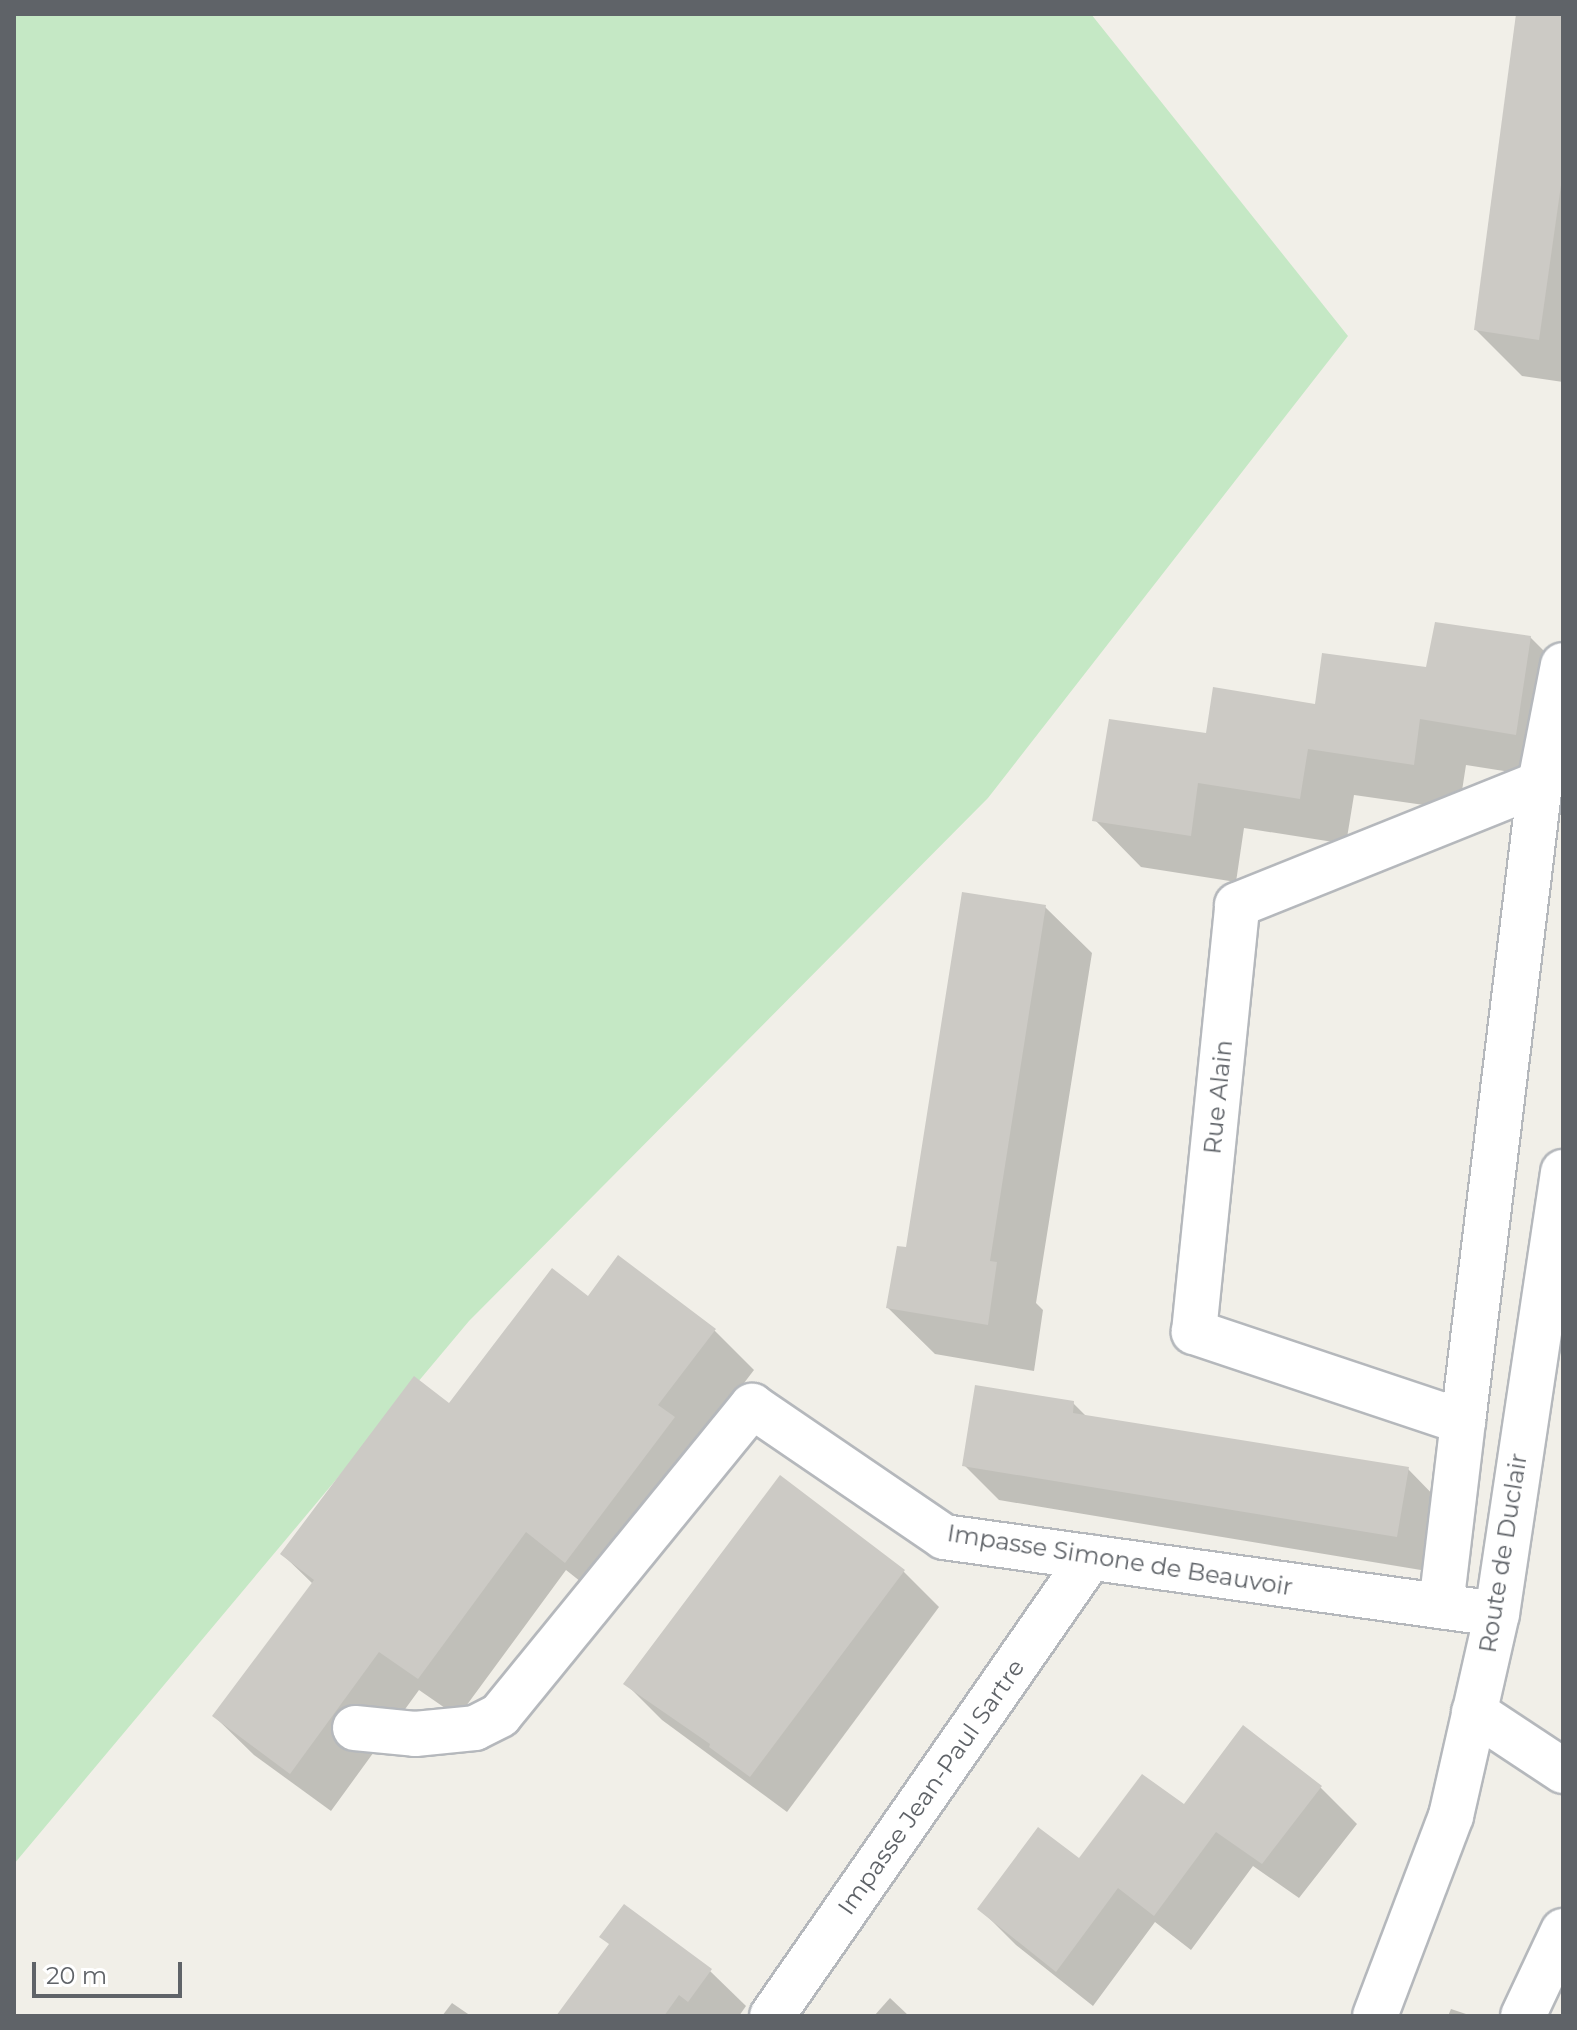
<!DOCTYPE html>
<style>
body{margin:0}
#map{position:relative;width:1577px;height:2030px;overflow:hidden;background:#f1efe8;font-family:Montserrat,sans-serif}
div>[style]{position:absolute}
.green>*{inset:0;background:#c5e8c5}
.shadow>*{inset:0;background:#0003}
.building>*{inset:0;background:#cccac5}
.roads{filter:drop-shadow(2px 0 #b5b8bc) drop-shadow(-2px 0 #b5b8bc) drop-shadow(0 2px #b5b8bc) drop-shadow(0 -2px #b5b8bc)}
.minor>*{height:44px;margin:-22px;padding:0 22px;transform-origin:22px;border-radius:22px;background:#fff}
span{translate:-50% -50%;white-space:nowrap;text-align:center;line-height:1.15;-webkit-text-stroke:7px #fff;paint-order:stroke}
.street-label{font-size:24px;color:#5f6368}
.frame{position:absolute;inset:0;border:16px solid #5f6368;pointer-events:none}
.scale{position:absolute;left:32px;top:1962px;width:150px;height:36px;box-sizing:border-box;border:4px solid #5f6368;border-top:0;padding-left:10px;font-size:24px;line-height:28px;white-space:nowrap;color:#5f6368;-webkit-text-stroke:6px #fff;paint-order:stroke}
</style>
<div id="map">
<div class="green">
<i style="clip-path:polygon(14px 14px,1091px 14px,1348px 336px,988px 798px,469px 1321px,14px 1864px)"></i>
</div>
<div class="shadow">
<i style="clip-path:polygon(1518px 14px,1563px 14px,1563px 382px,1522px 376px,1476px 330px)"></i>
<i style="clip-path:polygon(1530px 637px,1563px 670px,1562px 780px,1466px 765px,1459px 810px,1354px 795px,1346px 844px,1244px 828px,1236px 882px,1141px 867px,1095px 820px,1208px 736px,1316px 706px)"></i>
<i style="clip-path:polygon(1045px 907px,1092px 953px,1036px 1303px,1043px 1310px,1034px 1371px,935px 1354px,888px 1308px,907px 1250px)"></i>
<i style="clip-path:polygon(619px 1258px,715px 1331px,754px 1370px,698px 1443px,605px 1601px,566px 1570px,458px 1717px,419px 1690px,331px 1811px,254px 1755px,214px 1716px,313px 1584px,282px 1554px,450px 1406px,588px 1299px)"></i>
<i style="clip-path:polygon(1073px 1403px,1088px 1418px,1408px 1469px,1443px 1505px,1433px 1572px,999px 1500px,964px 1465px)"></i>
<i style="clip-path:polygon(903px 1571px,939px 1607px,787px 1812px,662px 1720px,626px 1684px)"></i>
<i style="clip-path:polygon(1244px 1728px,1321px 1788px,1357px 1824px,1299px 1898px,1253px 1866px,1191px 1950px,1155px 1922px,1093px 2006px,1016px 1945px,980px 1909px,1184px 1806px)"></i>
<i style="clip-path:polygon(710px 1971px,746px 2006px,739px 2016px,558px 2016px)"></i>
<i style="clip-path:polygon(890px 1998px,909px 2016px,874px 2016px)"></i>
<i style="clip-path:polygon(452px 2003px,471px 2016px,442px 2016px)"></i>
<i style="clip-path:polygon(1451px 2009px,1472px 2016px,1448px 2016px)"></i>
</div>
<div class="building">
<i style="clip-path:polygon(1516px 14px,1563px 14px,1563px 171px,1539px 340px,1474px 330px)"></i>
<i style="clip-path:polygon(1435px 622px,1531px 636px,1516px 735px,1420px 719px,1414px 765px,1308px 749px,1300px 799px,1198px 783px,1191px 836px,1092px 821px,1109px 719px,1206px 733px,1213px 687px,1315px 704px,1322px 653px,1426px 667px)"></i>
<i style="clip-path:polygon(962px 892px,1046px 905px,990px 1261px,997px 1262px,988px 1325px,886px 1308px,897px 1246px,906px 1247px)"></i>
<i style="clip-path:polygon(618px 1255px,716px 1329px,658px 1405px,675px 1417px,565px 1563px,526px 1532px,418px 1679px,379px 1652px,290px 1774px,212px 1716px,314px 1580px,280px 1554px,414px 1376px,449px 1403px,552px 1268px,588px 1296px)"></i>
<i style="clip-path:polygon(975px 1385px,1074px 1401px,1073px 1413px,1409px 1467px,1397px 1537px,962px 1466px)"></i>
<i style="clip-path:polygon(780px 1475px,905px 1570px,750px 1777px,709px 1747px,710px 1744px,623px 1684px)"></i>
<i style="clip-path:polygon(1243px 1725px,1322px 1786px,1262px 1864px,1216px 1832px,1154px 1916px,1118px 1888px,1056px 1972px,977px 1909px,1038px 1827px,1079px 1858px,1142px 1774px,1184px 1804px)"></i>
<i style="clip-path:polygon(624px 1904px,712px 1969px,688px 2002px,679px 1995px,664px 2016px,556px 2016px,609px 1944px,599px 1937px)"></i>
</div>
<div class="roads">
<div class="minor">
<i style="left:1463px;top:1422px;width:644px;rotate:-83.13deg"></i>
<i style="left:1441px;top:1606px;width:185px;rotate:-83.2deg"></i>
<i style="left:1463px;top:1422px;width:284px;rotate:-161.5deg"></i>
<i style="left:1194px;top:1332px;width:429px;rotate:-84.2deg"></i>
<i style="left:1237px;top:905px;width:327px;rotate:-21.9deg"></i>
<i style="left:1540px;top:783px;width:120px;rotate:-79deg"></i>
<i style="left:1474px;top:1712px;width:107px;rotate:33.5deg"></i>
<i style="left:355px;top:1728px;width:60px;rotate:5.7deg"></i>
<i style="left:415px;top:1734px;width:60px;rotate:-5.7deg"></i>
<i style="left:475px;top:1728px;width:28px;rotate:-27deg"></i>
<i style="left:500px;top:1715px;width:399px;rotate:-50.8deg"></i>
<i style="left:752px;top:1406px;width:232px;rotate:34.3deg"></i>
<i style="left:944px;top:1537px;width:558px;rotate:7.93deg"></i>
<i style="left:772px;top:2016px;width:558px;rotate:-55.23deg"></i>
<i style="left:1375px;top:2016px;width:214px;rotate:-69.2deg"></i>
<i style="left:1451px;top:1816px;width:207px;rotate:-77.2deg"></i>
<i style="left:1497px;top:1614px;width:447px;rotate:-81.5deg"></i>
<i style="left:1523px;top:2016px;width:94px;rotate:-64.8deg"></i>
</div>
</div>
<div class="street-label">
<span style="left:1218px;top:1097px;rotate:-84deg">Rue Alain</span>
<span style="left:1503px;top:1553px;rotate:-81deg">Route de Duclair</span>
<span style="left:1120px;top:1560px;rotate:9deg">Impasse Simone de Beauvoir</span>
<span style="left:931px;top:1787px;rotate:-55deg">Impasse Jean-Paul Sartre</span>
</div>
<div class="frame"></div>
<div class="scale">20 m</div>
</div>
